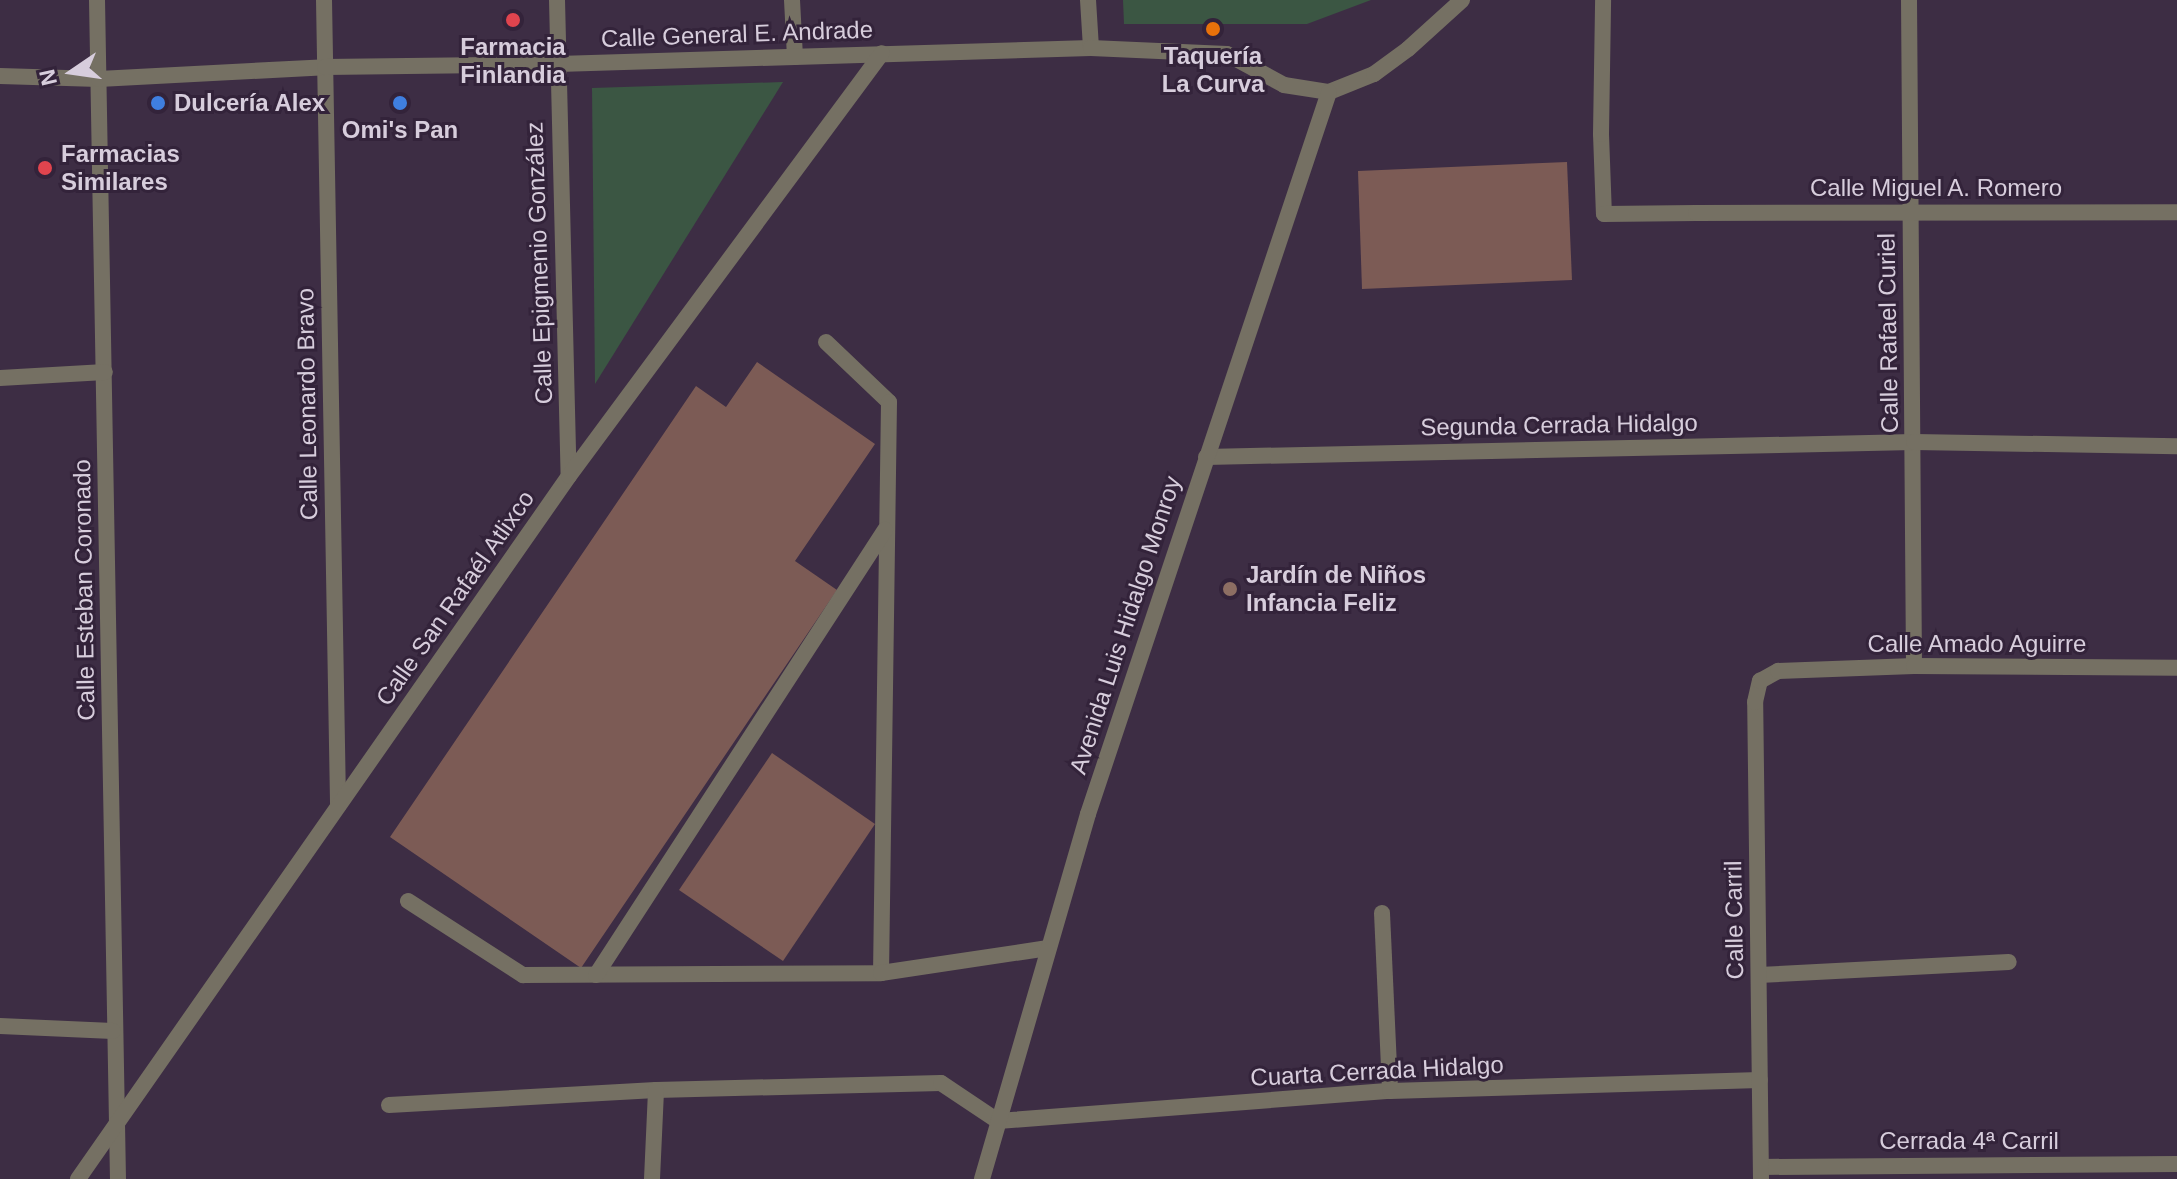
<!DOCTYPE html>
<meta charset="utf-8">
<style>
body{margin:0}
#map{position:relative;width:2177px;height:1179px;overflow:hidden;background:#3d2d44;font-family:Helvetica,sans-serif}
div>[style]{position:absolute}
.green>*{inset:0;background:#3b5643}
.building>*{inset:0;background:#7c5b55}
.service>*{height:16px;margin:-8px;padding:0 8px;transform-origin:8px;border-radius:8px;background:#757063}
.minor>*{height:16px;margin:-8px;padding:0 8px;transform-origin:8px;border-radius:8px;background:#757063}
.tertiary>*{height:16px;margin:-8px;padding:0 8px;transform-origin:8px;border-radius:8px;background:#757063}
.dots>*{width:22px;height:22px;translate:-50% -50%;box-sizing:border-box;border:4px solid #33233a;border-radius:50%}
span{translate:-50% -50%;white-space:nowrap;text-align:center;line-height:1.15;-webkit-text-stroke:6px #33233a;paint-order:stroke}
.street-label{font-size:24px;color:#d7cddc}
.poi-label{font-size:24px;color:#d7cddc;font-weight:700}
.left{translate:0 -50%;text-align:left}
.north{position:absolute;left:32px;top:32px;width:80px;height:80px;-webkit-text-stroke:6px #33233a;paint-order:stroke;rotate:257deg;font-size:22px;font-weight:700;line-height:32px;text-align:center;color:#d7cddc}
.north::after{content:'';display:block;margin:auto;width:28px;height:36px;background:#d7cddc;clip-path:polygon(50% 0,100% 100%,50% 72%,0 100%)}
</style>
<div id="map">
<div class="green">
<i style="clip-path:polygon(1123px 0,1371px 0,1307px 24px,1124px 24px)"></i>
<i style="clip-path:polygon(783px 82px,595px 384px,592px 88px)"></i>
</div>
<div class="building">
<i style="clip-path:polygon(1567px 162px,1572px 280px,1362px 289px,1358px 171px)"></i>
<i style="clip-path:polygon(757px 362px,875px 444px,795px 561px,837px 590px,581px 968px,390px 837px,696px 386px,726px 407px)"></i>
<i style="clip-path:polygon(772px 753px,875px 824px,783px 961px,679px 890px)"></i>
</div>
<div class="service">
<i style="left:1601px;top:134px;width:80px;rotate:87.9deg"></i>
<i style="left:1604px;top:214px;width:92px;rotate:-0.6deg"></i>
<i style="left:826px;top:342px;width:87px;rotate:43.6deg"></i>
<i style="left:889px;top:402px;width:571px;rotate:90.8deg"></i>
<i style="left:408px;top:901px;width:137px;rotate:32.8deg"></i>
<i style="left:523px;top:975px;width:358px;rotate:-0.3deg"></i>
<i style="left:881px;top:973px;width:169px;rotate:-8.5deg"></i>
<i style="left:596px;top:975px;width:531px;rotate:-57deg"></i>
<i style="left:389px;top:1105px;width:267px;rotate:-3.2deg"></i>
<i style="left:656px;top:1090px;width:285px;rotate:-1.4deg"></i>
<i style="left:941px;top:1083px;width:69px;rotate:33.7deg"></i>
<i style="left:652px;top:1179px;width:89px;rotate:-87.4deg"></i>
</div>
<div class="minor">
<i style="left:97px;top:0;width:1179px;rotate:88.98deg"></i>
<i style="left:324px;top:0;width:806px;rotate:89deg"></i>
<i style="left:557px;top:0;width:476px;rotate:88.6deg"></i>
<i style="left:792px;top:0;width:57px;rotate:87deg"></i>
<i style="left:1909px;top:0;width:666px;rotate:89.57deg"></i>
<i style="left:0;top:76px;width:99px;rotate:1.7deg"></i>
<i style="left:99px;top:79px;width:226px;rotate:-3deg"></i>
<i style="left:325px;top:67px;width:233px;rotate:-0.7deg"></i>
<i style="left:558px;top:64px;width:533px;rotate:-1.72deg"></i>
<i style="left:1601px;top:134px;width:134px;rotate:-89.1deg"></i>
<i style="left:1696px;top:213px;width:481px;rotate:-0.1deg"></i>
<i style="left:0;top:378px;width:105px;rotate:-3.3deg"></i>
<i style="left:1206px;top:457px;width:708px;rotate:-1.21deg"></i>
<i style="left:1914px;top:442px;width:263px;rotate:0.9deg"></i>
<i style="left:1382px;top:913px;width:178px;rotate:87.4deg"></i>
<i style="left:1759px;top:975px;width:250px;rotate:-3deg"></i>
<i style="left:0;top:1026px;width:113px;rotate:2.5deg"></i>
<i style="left:998px;top:1121px;width:393px;rotate:-4.4deg"></i>
<i style="left:1390px;top:1091px;width:370px;rotate:-1.7deg"></i>
<i style="left:1761px;top:1167px;width:416px;rotate:-0.4deg"></i>
<i style="left:78px;top:1179px;width:857px;rotate:-55.07deg"></i>
<i style="left:569px;top:476px;width:526px;rotate:-53.5deg"></i>
<i style="left:1761px;top:1179px;width:477px;rotate:-90.7deg"></i>
<i style="left:1755px;top:702px;width:22px;rotate:-77deg"></i>
<i style="left:1760px;top:681px;width:21px;rotate:-29deg"></i>
<i style="left:1778px;top:671px;width:136px;rotate:-2.1deg"></i>
<i style="left:1914px;top:666px;width:263px;rotate:0.4deg"></i>
</div>
<div class="tertiary">
<i style="left:1088px;top:0;width:48px;rotate:86.4deg"></i>
<i style="left:1091px;top:48px;width:136px;rotate:2.5deg"></i>
<i style="left:1227px;top:54px;width:65px;rotate:28.5deg"></i>
<i style="left:1284px;top:85px;width:46px;rotate:8.8deg"></i>
<i style="left:1329px;top:92px;width:48px;rotate:-21.8deg"></i>
<i style="left:1374px;top:74px;width:42px;rotate:-36.3deg"></i>
<i style="left:1408px;top:49px;width:73px;rotate:-42.2deg"></i>
<i style="left:982px;top:1179px;width:380px;rotate:-73.8deg"></i>
<i style="left:1088px;top:814px;width:761px;rotate:-71.54deg"></i>
</div>
<div class="dots">
<i style="left:513px;top:20px;background:#e0444e"></i>
<i style="left:1213px;top:29px;background:#e8710a"></i>
<i style="left:158px;top:103px;background:#3f7fe0"></i>
<i style="left:400px;top:103px;background:#3f7fe0"></i>
<i style="left:45px;top:168px;background:#e0444e"></i>
<i style="left:1230px;top:589px;background:#8d6e63"></i>
</div>
<div class="street-label">
<span style="left:737px;top:34px;rotate:-2deg">Calle General E. Andrade</span>
<span style="left:1936px;top:188px">Calle Miguel A. Romero</span>
<span style="left:539px;top:263px;rotate:-92deg">Calle Epigmenio González</span>
<span style="left:1888px;top:333px;rotate:-91deg">Calle Rafael Curiel</span>
<span style="left:307px;top:404px;rotate:-91deg">Calle Leonardo Bravo</span>
<span style="left:1559px;top:425px;rotate:-1deg">Segunda Cerrada Hidalgo</span>
<span style="left:84px;top:590px;rotate:-91deg">Calle Esteban Coronado</span>
<span style="left:455px;top:598px;rotate:-55deg">Calle San Rafaél Atlixco</span>
<span style="left:1125px;top:625px;rotate:-72deg">Avenida Luis Hidalgo Monroy</span>
<span style="left:1977px;top:644px">Calle Amado Aguirre</span>
<span style="left:1734px;top:920px;rotate:-91deg">Calle Carril</span>
<span style="left:1377px;top:1071px;rotate:-3deg">Cuarta Cerrada Hidalgo</span>
<span style="left:1969px;top:1141px">Cerrada 4ª Carril</span>
</div>
<div class="poi-label">
<span style="left:513px;top:61px">Farmacia<br>Finlandia</span>
<span style="left:1213px;top:70px">Taquería<br>La Curva</span>
<span class="left" style="left:174px;top:103px">Dulcería Alex</span>
<span style="left:400px;top:130px">Omi's Pan</span>
<span class="left" style="left:61px;top:168px">Farmacias<br>Similares</span>
<span class="left" style="left:1246px;top:589px">Jardín de Niños<br>Infancia Feliz</span>
</div>
<div class="north">N</div>
</div>
